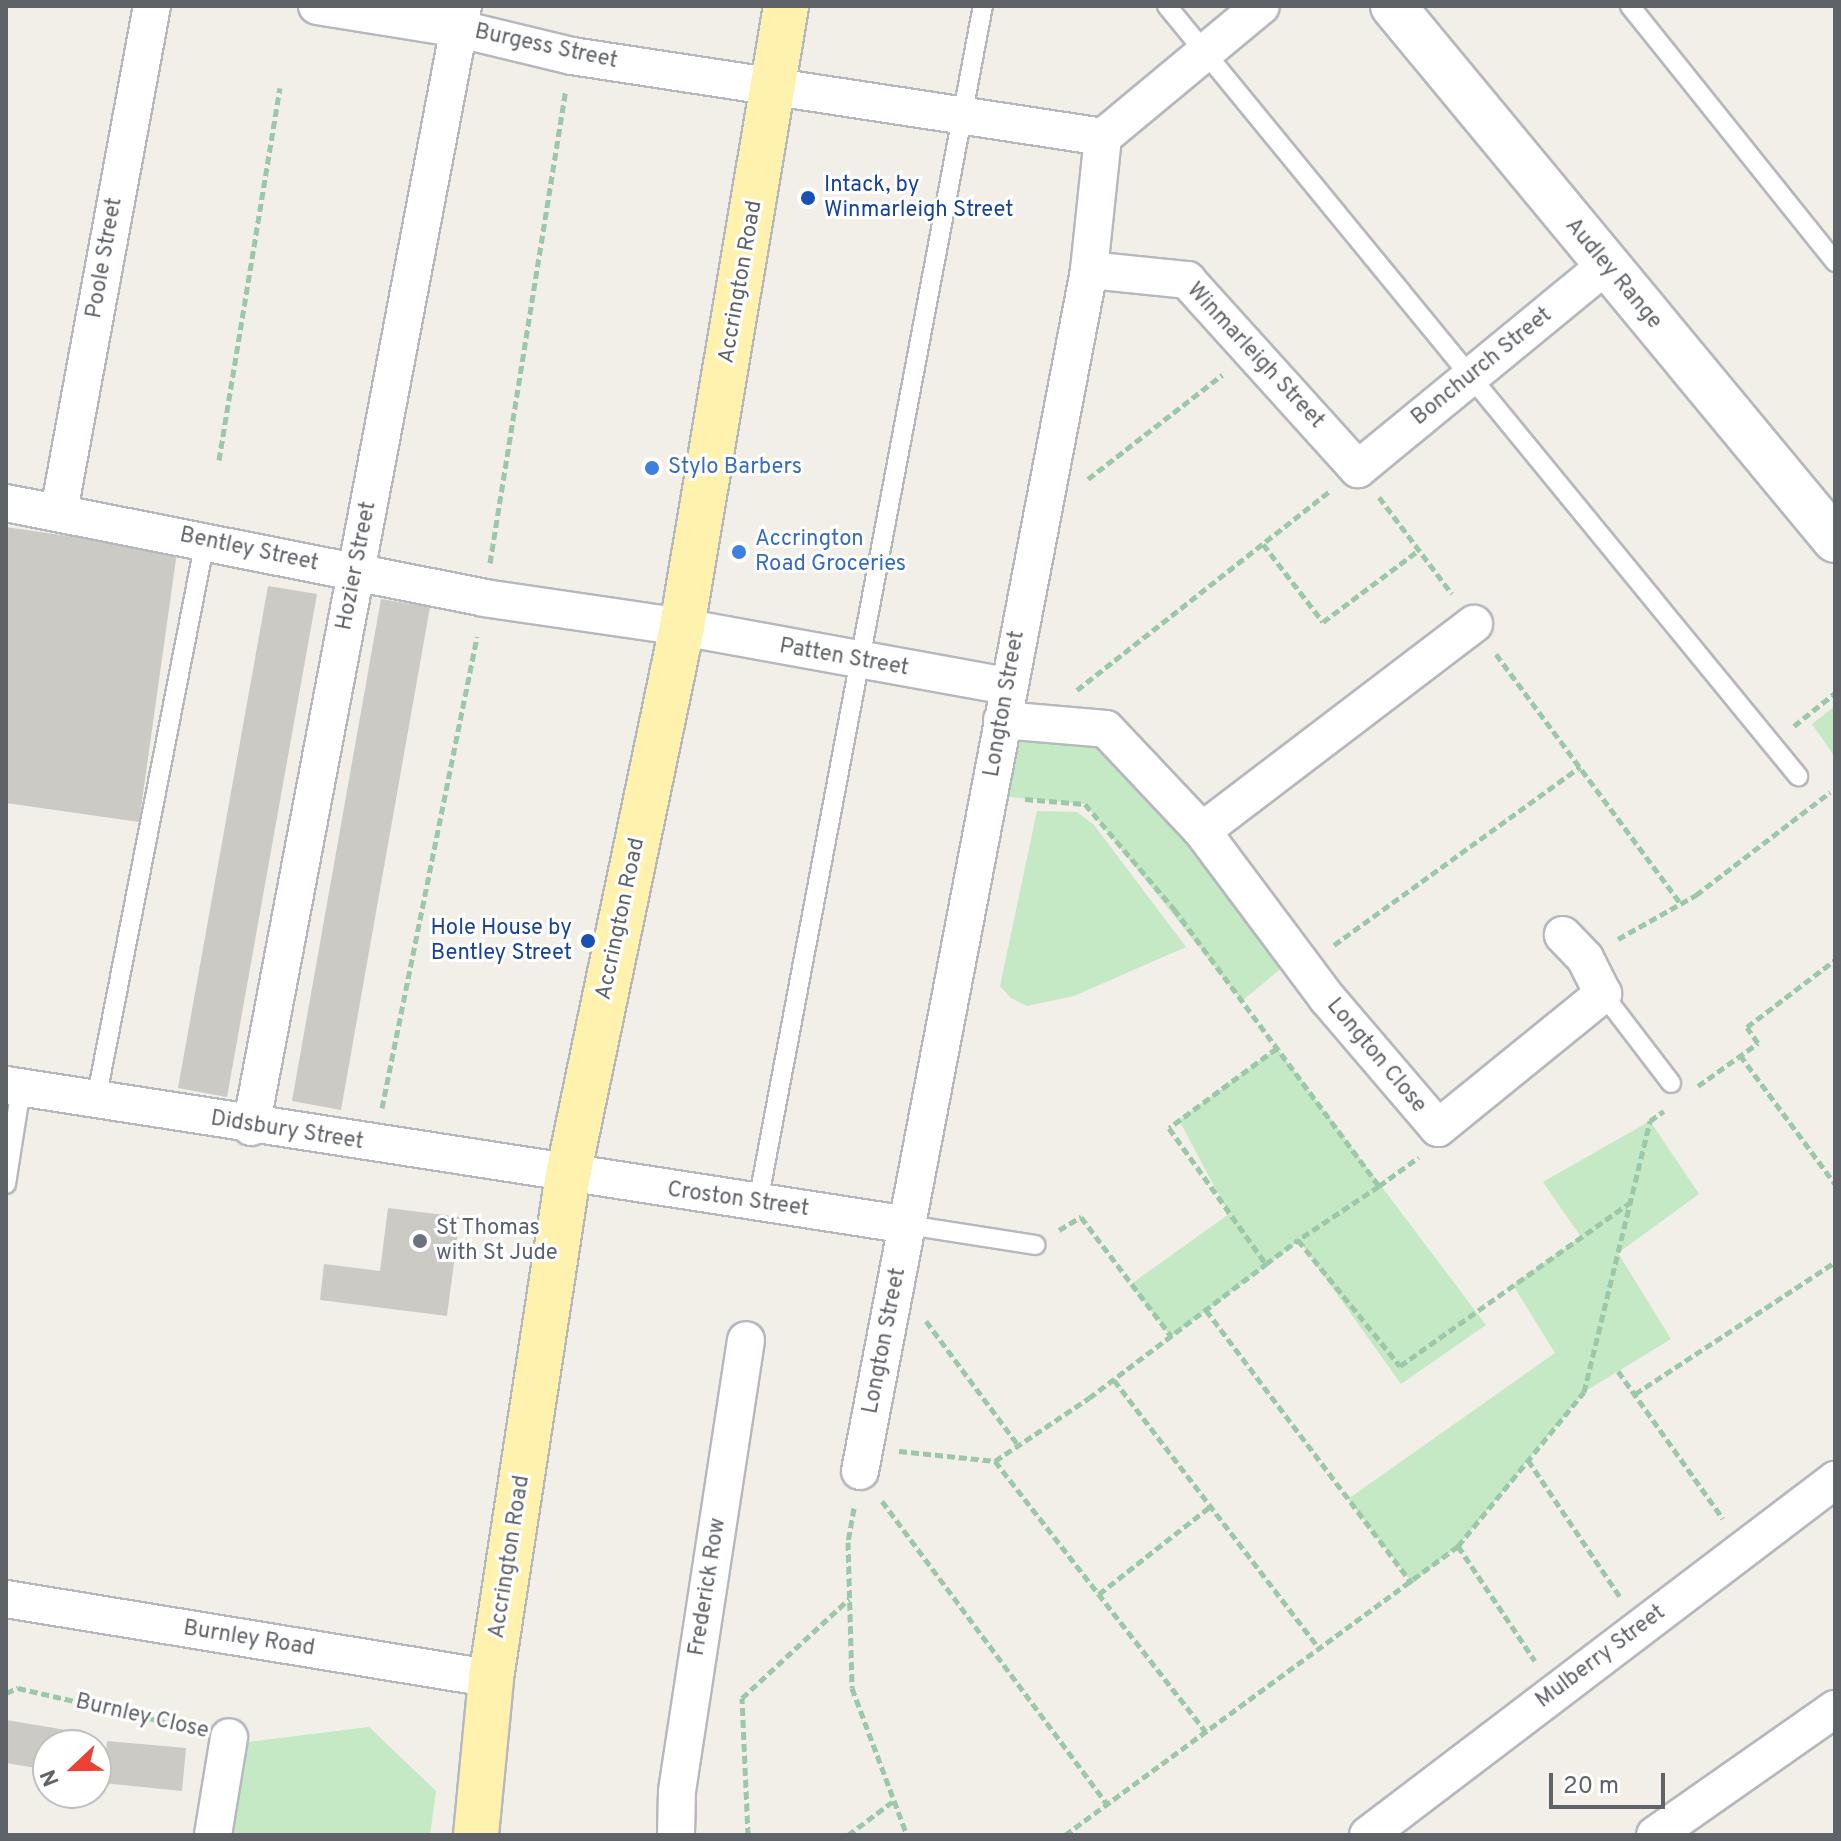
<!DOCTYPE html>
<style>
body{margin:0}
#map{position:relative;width:1841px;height:1841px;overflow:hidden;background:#f1efe8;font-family:Overpass,sans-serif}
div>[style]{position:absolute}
.green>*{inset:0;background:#c5e8c5}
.building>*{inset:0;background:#cccac5}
.path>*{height:5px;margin-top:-2.5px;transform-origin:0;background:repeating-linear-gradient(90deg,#9cc7a9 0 8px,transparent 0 12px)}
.roads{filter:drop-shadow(2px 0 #b5b8bc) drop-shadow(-2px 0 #b5b8bc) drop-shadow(0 2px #b5b8bc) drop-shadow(0 -2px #b5b8bc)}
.lane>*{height:18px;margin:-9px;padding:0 9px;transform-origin:9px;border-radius:9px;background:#fff}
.street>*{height:36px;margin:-18px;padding:0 18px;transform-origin:18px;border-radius:18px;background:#fff}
.secondary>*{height:44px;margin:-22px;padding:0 22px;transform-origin:22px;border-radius:22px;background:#fff}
.primary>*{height:44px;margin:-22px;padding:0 22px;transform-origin:22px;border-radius:22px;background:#fff2af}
.dots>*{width:22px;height:22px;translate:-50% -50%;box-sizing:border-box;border:4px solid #fff;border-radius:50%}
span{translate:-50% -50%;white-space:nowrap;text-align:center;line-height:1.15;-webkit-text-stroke:6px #fff;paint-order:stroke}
.street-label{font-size:22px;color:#5f6368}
.transit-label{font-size:22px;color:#164399}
.left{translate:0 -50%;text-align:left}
.right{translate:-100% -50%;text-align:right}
.shop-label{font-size:22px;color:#366cbe}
.worship-label{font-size:22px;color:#5b616d}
.frame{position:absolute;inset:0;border:8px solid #5f6368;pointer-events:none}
.north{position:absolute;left:32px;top:1729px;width:80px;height:80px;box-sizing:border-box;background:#fff;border:2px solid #bfc1c3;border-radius:50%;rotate:248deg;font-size:22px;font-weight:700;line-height:32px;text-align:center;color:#5f6368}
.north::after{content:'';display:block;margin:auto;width:28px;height:36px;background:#ea4335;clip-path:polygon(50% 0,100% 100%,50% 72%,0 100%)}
.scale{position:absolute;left:1549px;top:1773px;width:116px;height:36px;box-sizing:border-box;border:4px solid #5f6368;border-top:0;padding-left:10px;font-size:24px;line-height:28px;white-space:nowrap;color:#5f6368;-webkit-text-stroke:6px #fff;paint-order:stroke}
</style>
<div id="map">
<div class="green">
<i style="clip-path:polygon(1835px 706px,1835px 757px,1812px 724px)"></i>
<i style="clip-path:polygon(1002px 720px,1106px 729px,1296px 956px,1242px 1001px,1085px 804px,989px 795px)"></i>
<i style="clip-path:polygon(1037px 811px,1077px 812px,1094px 825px,1186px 947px,1074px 996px,1027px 1006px,1011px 998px,1000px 986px)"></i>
<i style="clip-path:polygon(1277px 1048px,1486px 1325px,1401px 1384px,1299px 1241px,1171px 1337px,1131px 1284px,1229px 1214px,1179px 1120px)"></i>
<i style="clip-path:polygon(1650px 1121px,1699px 1194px,1618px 1253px,1671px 1339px,1584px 1392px,1458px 1546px,1412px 1583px,1348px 1499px,1555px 1353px,1513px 1285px,1581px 1237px,1543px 1182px)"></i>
<i style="clip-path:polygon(369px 1727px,436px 1791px,430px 1835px,215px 1835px,231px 1744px)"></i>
</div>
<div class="building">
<i style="clip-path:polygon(6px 527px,177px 552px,139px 822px,6px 803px)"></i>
<i style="clip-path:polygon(268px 586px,317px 594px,227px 1097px,178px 1088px)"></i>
<i style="clip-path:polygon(381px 599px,430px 607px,341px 1110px,292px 1101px)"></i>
<i style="clip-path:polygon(388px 1208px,460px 1217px,447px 1316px,320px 1300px,324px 1264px,380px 1271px)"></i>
<i style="clip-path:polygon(6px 1720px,84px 1733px,82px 1745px,48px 1745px,48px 1770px,6px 1763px)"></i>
<i style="clip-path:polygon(107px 1741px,186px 1748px,182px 1791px,103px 1783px)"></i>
</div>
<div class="path">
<i style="left:219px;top:460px;width:377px;rotate:-80.7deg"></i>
<i style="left:1088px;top:479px;width:170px;rotate:-37.8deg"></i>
<i style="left:1379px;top:497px;width:121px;rotate:53deg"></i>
<i style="left:1263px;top:544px;width:98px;rotate:52.4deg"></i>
<i style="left:1323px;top:622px;width:120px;rotate:-36.9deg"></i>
<i style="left:490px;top:563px;width:478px;rotate:-80.9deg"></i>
<i style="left:1496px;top:654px;width:311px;rotate:53.5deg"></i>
<i style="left:1077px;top:690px;width:322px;rotate:-38.2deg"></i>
<i style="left:1794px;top:726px;width:53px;rotate:-38.8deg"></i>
<i style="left:1025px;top:799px;width:60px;rotate:4.8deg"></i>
<i style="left:1085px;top:804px;width:138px;rotate:49.7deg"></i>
<i style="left:1174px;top:909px;width:345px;rotate:53.5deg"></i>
<i style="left:1379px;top:1186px;width:97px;rotate:146.3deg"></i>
<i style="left:1298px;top:1240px;width:162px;rotate:51deg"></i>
<i style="left:1400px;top:1366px;width:281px;rotate:-35.4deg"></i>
<i style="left:1618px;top:939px;width:90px;rotate:-29.4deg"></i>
<i style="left:1696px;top:895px;width:169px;rotate:-37.5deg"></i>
<i style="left:1334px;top:945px;width:304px;rotate:-35.9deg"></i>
<i style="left:1277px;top:1048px;width:134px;rotate:143.5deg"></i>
<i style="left:1169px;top:1128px;width:167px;rotate:54.5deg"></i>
<i style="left:1266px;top:1264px;width:40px;rotate:-37deg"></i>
<i style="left:1740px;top:1055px;width:160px;rotate:53.6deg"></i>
<i style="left:1698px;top:1086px;width:74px;rotate:-35.6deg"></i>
<i style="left:1758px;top:1043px;width:19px;rotate:-125deg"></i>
<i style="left:1747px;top:1027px;width:111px;rotate:-37.3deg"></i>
<i style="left:382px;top:1108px;width:481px;rotate:-78.6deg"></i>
<i style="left:1379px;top:1186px;width:49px;rotate:-35.9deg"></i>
<i style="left:1059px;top:1230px;width:26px;rotate:-31deg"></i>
<i style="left:1081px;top:1217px;width:149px;rotate:52.9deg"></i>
<i style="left:1206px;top:1310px;width:342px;rotate:53deg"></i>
<i style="left:926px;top:1321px;width:154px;rotate:53.4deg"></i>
<i style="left:1618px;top:1371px;width:181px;rotate:54.6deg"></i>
<i style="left:1114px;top:1380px;width:339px;rotate:52.6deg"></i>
<i style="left:1635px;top:1394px;width:240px;rotate:-33.4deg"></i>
<i style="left:899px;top:1451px;width:97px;rotate:5.9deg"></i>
<i style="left:995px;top:1461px;width:113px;rotate:-33.8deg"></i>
<i style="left:1089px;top:1398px;width:222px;rotate:-37.1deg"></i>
<i style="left:1528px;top:1460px;width:165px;rotate:56.1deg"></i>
<i style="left:995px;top:1461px;width:343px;rotate:52.1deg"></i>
<i style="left:882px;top:1501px;width:377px;rotate:53.4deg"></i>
<i style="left:854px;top:1508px;width:35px;rotate:100deg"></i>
<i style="left:848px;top:1542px;width:146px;rotate:88.4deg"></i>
<i style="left:852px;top:1688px;width:157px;rotate:69.5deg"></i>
<i style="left:1458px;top:1546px;width:138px;rotate:56.2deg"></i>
<i style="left:1099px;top:1594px;width:142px;rotate:-38.2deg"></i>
<i style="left:6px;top:1693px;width:13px;rotate:-23deg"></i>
<i style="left:18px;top:1688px;width:183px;rotate:13deg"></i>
<i style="left:748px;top:1835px;width:137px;rotate:-92.5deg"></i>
<i style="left:742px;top:1698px;width:146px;rotate:-42.8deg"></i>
<i style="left:848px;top:1835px;width:55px;rotate:-36.9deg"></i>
<i style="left:1065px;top:1835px;width:488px;rotate:-36.3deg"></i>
<i style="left:1458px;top:1546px;width:199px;rotate:-50.7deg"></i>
<i style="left:1584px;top:1392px;width:279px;rotate:-76.3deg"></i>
<i style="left:1650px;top:1121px;width:17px;rotate:-36deg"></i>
</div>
<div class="roads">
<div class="lane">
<i style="left:1167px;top:6px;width:996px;rotate:50.67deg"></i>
<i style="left:1630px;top:6px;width:328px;rotate:51.3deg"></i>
<i style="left:1603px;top:994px;width:112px;rotate:52.6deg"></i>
<i style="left:96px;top:1100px;width:570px;rotate:-78.97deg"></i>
<i style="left:6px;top:1184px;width:97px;rotate:-81.1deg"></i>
<i style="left:758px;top:1202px;width:1217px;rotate:-79.35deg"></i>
<i style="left:908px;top:1225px;width:129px;rotate:8.9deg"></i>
</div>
<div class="street">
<i style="left:317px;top:6px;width:145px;rotate:9.1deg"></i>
<i style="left:460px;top:29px;width:115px;rotate:13.6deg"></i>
<i style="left:572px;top:56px;width:537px;rotate:8.67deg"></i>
<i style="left:1089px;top:270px;width:99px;rotate:5.8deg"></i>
<i style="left:1187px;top:280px;width:255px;rotate:47.9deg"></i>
<i style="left:1358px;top:469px;width:321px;rotate:-39.4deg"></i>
<i style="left:6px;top:503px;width:487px;rotate:11.2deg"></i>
<i style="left:484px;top:598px;width:200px;rotate:8.3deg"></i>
<i style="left:682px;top:627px;width:331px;rotate:10.3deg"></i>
<i style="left:59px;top:511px;width:513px;rotate:-79.57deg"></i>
<i style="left:1002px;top:720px;width:104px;rotate:4.9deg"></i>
<i style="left:1106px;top:729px;width:140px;rotate:46.7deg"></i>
<i style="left:1202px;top:831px;width:209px;rotate:53.2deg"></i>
<i style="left:1327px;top:998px;width:171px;rotate:49.5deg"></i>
<i style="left:1438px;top:1128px;width:213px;rotate:-39.1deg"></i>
<i style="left:1603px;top:994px;width:40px;rotate:-116.6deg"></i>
<i style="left:1585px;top:958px;width:32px;rotate:-134deg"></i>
<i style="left:1202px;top:831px;width:342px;rotate:-37.3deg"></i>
<i style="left:6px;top:1085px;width:913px;rotate:8.82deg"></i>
<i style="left:251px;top:1127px;width:1141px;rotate:-79.29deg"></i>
<i style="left:860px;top:1471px;width:1223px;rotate:-79.2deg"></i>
<i style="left:1089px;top:270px;width:134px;rotate:-84deg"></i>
<i style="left:1103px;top:137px;width:205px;rotate:-39.7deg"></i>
<i style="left:6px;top:1599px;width:491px;rotate:9.3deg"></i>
<i style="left:213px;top:1835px;width:99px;rotate:-80.7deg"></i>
<i style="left:676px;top:1835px;width:44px;rotate:-88.7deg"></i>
<i style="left:677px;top:1791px;width:456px;rotate:-81.3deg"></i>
<i style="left:1368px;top:1835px;width:587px;rotate:-37.24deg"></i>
<i style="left:1655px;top:1835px;width:220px;rotate:-35deg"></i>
</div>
<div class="secondary">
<i style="left:1393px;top:6px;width:693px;rotate:50.38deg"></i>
</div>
<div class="primary">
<i style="left:476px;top:1835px;width:158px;rotate:-84.5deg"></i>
<i style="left:491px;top:1678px;width:509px;rotate:-81.3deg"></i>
<i style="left:568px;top:1175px;width:560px;rotate:-78.25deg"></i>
<i style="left:682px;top:627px;width:630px;rotate:-80.49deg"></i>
</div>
</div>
<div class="dots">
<i style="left:808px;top:198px;background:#1a4fb4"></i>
<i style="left:652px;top:468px;background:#3f7fe0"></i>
<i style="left:739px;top:552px;background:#3f7fe0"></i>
<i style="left:588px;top:941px;background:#1a4fb4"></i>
<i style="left:420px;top:1241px;background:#6b7280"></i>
</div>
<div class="street-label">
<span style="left:546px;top:47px;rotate:12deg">Burgess Street</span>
<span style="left:105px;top:258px;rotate:-80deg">Poole Street</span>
<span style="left:1613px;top:274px;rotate:50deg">Audley Range</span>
<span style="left:741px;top:282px;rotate:-80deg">Accrington Road</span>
<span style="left:1255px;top:356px;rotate:47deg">Winmarleigh Street</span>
<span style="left:1482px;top:367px;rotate:-39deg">Bonchurch Street</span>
<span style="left:249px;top:550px;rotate:12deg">Bentley Street</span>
<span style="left:357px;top:566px;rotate:-79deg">Hozier Street</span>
<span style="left:844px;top:658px;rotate:10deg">Patten Street</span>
<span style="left:1005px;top:704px;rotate:-80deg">Longton Street</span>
<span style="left:621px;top:919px;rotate:-78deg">Accrington Road</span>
<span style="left:1376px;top:1056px;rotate:50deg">Longton Close</span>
<span style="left:287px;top:1131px;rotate:9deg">Didsbury Street</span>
<span style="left:738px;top:1200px;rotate:8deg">Croston Street</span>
<span style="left:885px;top:1341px;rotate:-79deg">Longton Street</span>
<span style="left:510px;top:1557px;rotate:-81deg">Accrington Road</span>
<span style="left:708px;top:1587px;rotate:-81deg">Frederick Row</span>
<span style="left:249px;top:1639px;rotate:9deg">Burnley Road</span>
<span style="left:1601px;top:1657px;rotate:-37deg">Mulberry Street</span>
<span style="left:142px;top:1717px;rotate:13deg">Burnley Close</span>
</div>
<div class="transit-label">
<span class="left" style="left:824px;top:198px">Intack, by<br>Winmarleigh Street</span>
<span class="right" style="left:572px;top:941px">Hole House by<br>Bentley Street</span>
</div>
<div class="shop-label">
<span class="left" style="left:668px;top:468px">Stylo Barbers</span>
<span class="left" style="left:755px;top:552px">Accrington<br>Road Groceries</span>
</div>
<div class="worship-label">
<span class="left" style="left:436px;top:1241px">St Thomas<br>with St Jude</span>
</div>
<div class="frame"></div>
<div class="north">N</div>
<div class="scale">20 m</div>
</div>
